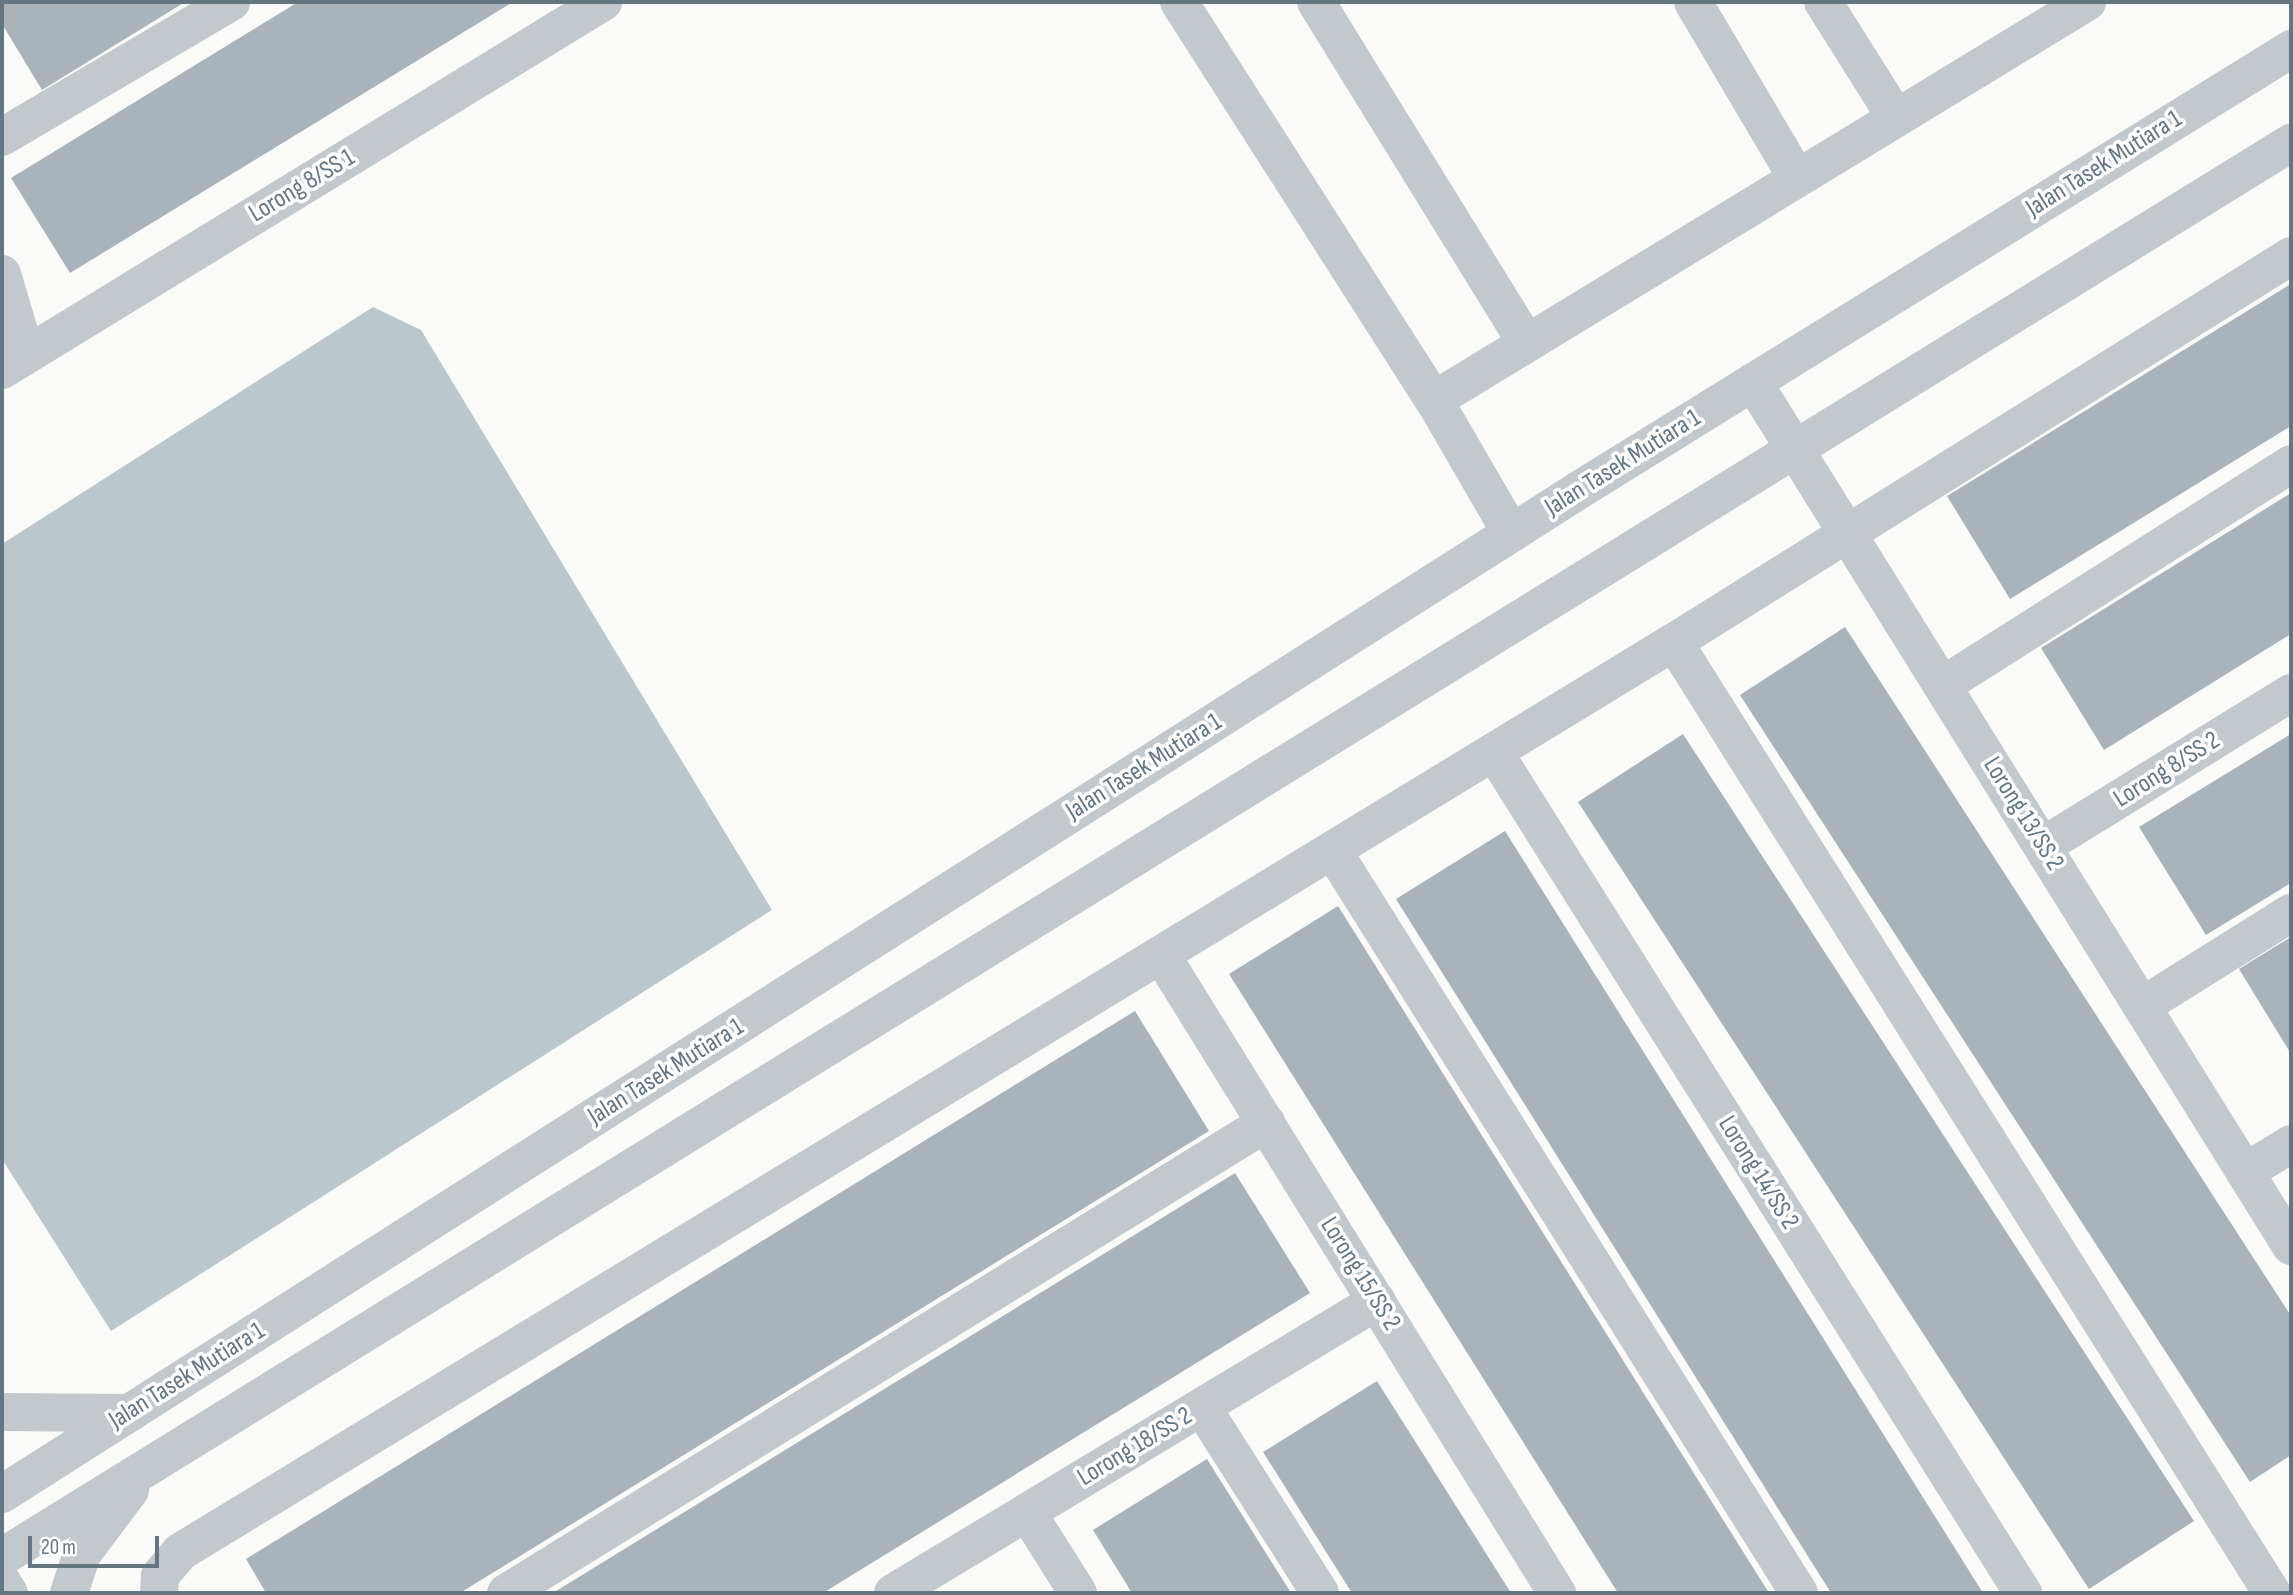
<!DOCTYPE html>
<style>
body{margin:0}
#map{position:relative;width:2293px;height:1595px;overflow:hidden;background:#fafaf8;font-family:"Sofia Sans Condensed",sans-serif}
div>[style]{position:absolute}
.water>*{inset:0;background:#bbc7cb}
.building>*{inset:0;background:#aab3b9}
.minor>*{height:38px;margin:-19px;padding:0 19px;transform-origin:19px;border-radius:19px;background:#c3c8cc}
span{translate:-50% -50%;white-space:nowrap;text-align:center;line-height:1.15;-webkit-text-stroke:7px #fff;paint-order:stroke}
.street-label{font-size:26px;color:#657683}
.frame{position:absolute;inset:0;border:4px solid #657683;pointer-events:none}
.scale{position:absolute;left:28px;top:1536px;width:131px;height:32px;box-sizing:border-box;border:4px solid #657683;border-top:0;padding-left:9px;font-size:21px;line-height:24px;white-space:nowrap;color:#657683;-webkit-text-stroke:5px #fff;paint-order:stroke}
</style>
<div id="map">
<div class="water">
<i style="clip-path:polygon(373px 307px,421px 330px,772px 910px,111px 1331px,2px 1159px,2px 544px)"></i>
</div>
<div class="building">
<i style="clip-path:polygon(2px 2px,185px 2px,42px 90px,2px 24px)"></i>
<i style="clip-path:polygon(298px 2px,513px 2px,70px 273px,11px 178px)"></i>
<i style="clip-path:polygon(2291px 284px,2291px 426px,2010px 599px,1947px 496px)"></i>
<i style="clip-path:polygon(2291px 493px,2291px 634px,2104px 750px,2041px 648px)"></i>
<i style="clip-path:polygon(1845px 627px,2291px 1316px,2291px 1455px,2250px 1482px,1740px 695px)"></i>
<i style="clip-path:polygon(1683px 734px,2194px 1521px,2089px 1589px,1578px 802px)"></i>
<i style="clip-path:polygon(2291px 734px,2291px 883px,2206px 935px,2139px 827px)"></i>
<i style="clip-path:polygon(1505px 831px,1983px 1593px,1831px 1593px,1396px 899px)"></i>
<i style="clip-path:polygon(1338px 906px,1769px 1593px,1618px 1593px,1229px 974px)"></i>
<i style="clip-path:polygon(2291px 937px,2291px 1054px,2239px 969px)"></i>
<i style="clip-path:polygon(1135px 1011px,1209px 1131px,460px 1593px,266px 1593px,246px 1559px)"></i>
<i style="clip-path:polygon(1235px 1173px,1310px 1293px,823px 1593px,553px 1593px)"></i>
<i style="clip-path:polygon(1377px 1381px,1511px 1593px,1352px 1593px,1263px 1452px)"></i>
<i style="clip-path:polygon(1207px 1459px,1291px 1593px,1132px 1593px,1093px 1530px)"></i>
</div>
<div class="minor">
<i style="left:1179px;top:2px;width:473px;rotate:57.4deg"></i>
<i style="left:1434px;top:400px;width:154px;rotate:59.9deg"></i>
<i style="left:1316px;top:2px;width:401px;rotate:58.3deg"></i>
<i style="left:1693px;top:2px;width:204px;rotate:59.4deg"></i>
<i style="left:1823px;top:2px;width:137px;rotate:57.8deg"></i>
<i style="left:2px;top:137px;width:266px;rotate:-30.5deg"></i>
<i style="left:2px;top:274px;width:84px;rotate:73.5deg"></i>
<i style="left:2px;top:370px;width:705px;rotate:-31.48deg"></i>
<i style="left:1753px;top:382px;width:1018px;rotate:58.09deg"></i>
<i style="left:1434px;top:400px;width:765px;rotate:-31.36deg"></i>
<i style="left:1674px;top:642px;width:1123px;rotate:57.84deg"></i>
<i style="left:1943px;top:685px;width:412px;rotate:-32.4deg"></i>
<i style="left:1494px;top:752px;width:994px;rotate:57.83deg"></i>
<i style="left:2043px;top:846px;width:291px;rotate:-31.7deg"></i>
<i style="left:1333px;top:851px;width:876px;rotate:57.87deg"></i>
<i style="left:1162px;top:956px;width:750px;rotate:58.2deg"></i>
<i style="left:2142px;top:1006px;width:176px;rotate:-32deg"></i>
<i style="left:2245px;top:1172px;width:54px;rotate:-31.3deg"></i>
<i style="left:1202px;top:1407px;width:220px;rotate:57.6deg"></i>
<i style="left:2px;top:1412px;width:127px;rotate:0.5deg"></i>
<i style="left:2px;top:1494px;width:1869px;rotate:-32.48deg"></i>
<i style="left:1579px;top:490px;width:838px;rotate:-31.77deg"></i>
<i style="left:1027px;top:1512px;width:96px;rotate:57.8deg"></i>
<i style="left:2px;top:1557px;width:2691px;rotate:-31.71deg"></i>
<i style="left:2px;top:1582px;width:13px;rotate:58deg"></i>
<i style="left:69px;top:1593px;width:41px;rotate:-71.6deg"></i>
<i style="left:82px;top:1554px;width:80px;rotate:-53.1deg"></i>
<i style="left:159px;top:1593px;width:17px;rotate:-87deg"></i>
<i style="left:160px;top:1576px;width:31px;rotate:-50deg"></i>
<i style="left:180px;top:1552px;width:1749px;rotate:-31.35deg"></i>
<i style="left:1674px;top:642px;width:728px;rotate:-32.03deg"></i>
<i style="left:506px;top:1593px;width:894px;rotate:-31.73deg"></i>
<i style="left:893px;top:1593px;width:565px;rotate:-31.1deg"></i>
</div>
<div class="street-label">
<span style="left:2104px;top:164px;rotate:-32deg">Jalan Tasek Mutiara 1</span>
<span style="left:302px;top:186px;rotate:-31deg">Lorong 8/SS 1</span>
<span style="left:1623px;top:463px;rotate:-32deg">Jalan Tasek Mutiara 1</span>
<span style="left:1144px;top:767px;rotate:-32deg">Jalan Tasek Mutiara 1</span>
<span style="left:2167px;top:770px;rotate:-32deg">Lorong 8/SS 2</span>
<span style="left:2023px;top:814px;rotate:58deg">Lorong 13/SS 2</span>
<span style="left:666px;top:1072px;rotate:-32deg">Jalan Tasek Mutiara 1</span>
<span style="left:1758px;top:1173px;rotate:58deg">Lorong 14/SS 2</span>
<span style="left:1360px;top:1274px;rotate:58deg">Lorong 15/SS 2</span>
<span style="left:187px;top:1376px;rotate:-32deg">Jalan Tasek Mutiara 1</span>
<span style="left:1135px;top:1447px;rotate:-31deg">Lorong 18/SS 2</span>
</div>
<div class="frame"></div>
<div class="scale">20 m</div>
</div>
